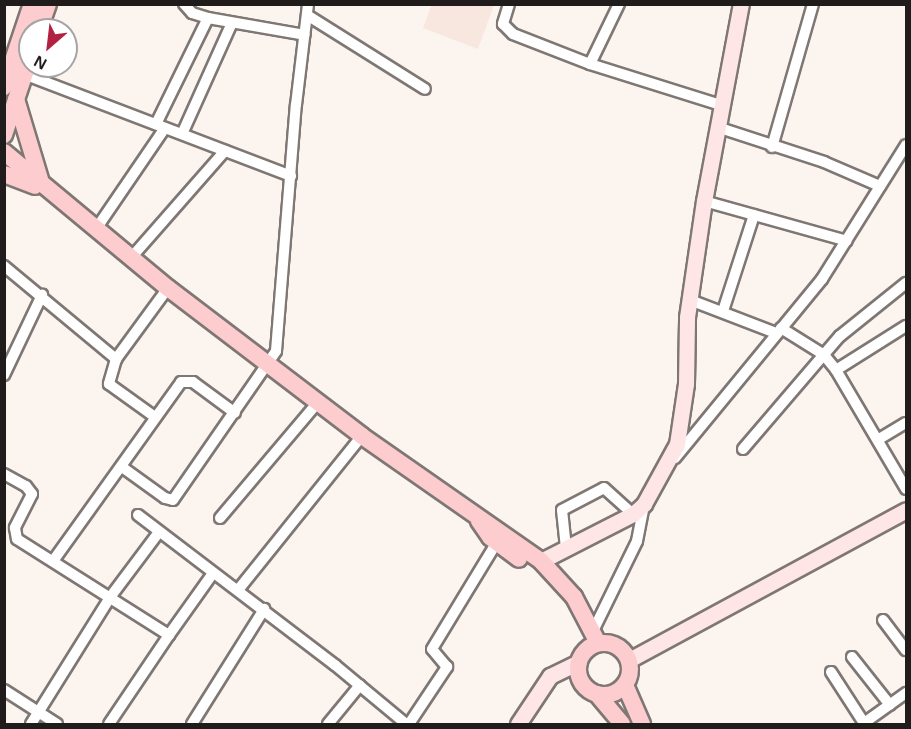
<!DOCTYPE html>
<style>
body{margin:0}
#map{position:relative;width:911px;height:729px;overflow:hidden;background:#fcf4ef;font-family:Arial,sans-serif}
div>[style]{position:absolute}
.built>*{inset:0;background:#f7e7df}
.roads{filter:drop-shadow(2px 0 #7f7774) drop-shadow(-2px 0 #7f7774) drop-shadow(0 2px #7f7774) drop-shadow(0 -2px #7f7774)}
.street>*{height:10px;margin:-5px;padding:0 5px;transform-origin:5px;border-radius:5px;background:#fff}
.secondary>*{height:15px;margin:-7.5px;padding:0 7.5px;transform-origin:7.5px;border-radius:7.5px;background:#fee6e6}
.primary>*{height:16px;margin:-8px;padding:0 8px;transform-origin:8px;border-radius:8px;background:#fdccce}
.primary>.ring{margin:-8px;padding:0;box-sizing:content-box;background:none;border:16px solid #fdccce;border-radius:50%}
span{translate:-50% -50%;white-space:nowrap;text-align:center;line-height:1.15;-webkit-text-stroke:6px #fff;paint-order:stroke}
.frame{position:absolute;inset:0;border:6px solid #1f1c1b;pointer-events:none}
.north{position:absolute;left:18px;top:18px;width:60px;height:60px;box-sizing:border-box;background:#fff;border:2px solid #a5a4a4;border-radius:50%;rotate:208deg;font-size:16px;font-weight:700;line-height:24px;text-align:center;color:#1f1c1b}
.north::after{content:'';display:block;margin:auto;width:21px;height:27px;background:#b32142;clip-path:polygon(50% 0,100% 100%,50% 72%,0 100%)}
</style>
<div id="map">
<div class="built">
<i style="clip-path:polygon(432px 4px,494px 5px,478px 49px,423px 28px)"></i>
</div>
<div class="roads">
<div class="street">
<i style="left:184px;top:4px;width:12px;rotate:48deg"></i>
<i style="left:192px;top:13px;width:17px;rotate:17deg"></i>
<i style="left:208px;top:18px;width:98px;rotate:9.9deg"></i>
<i style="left:509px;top:4px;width:21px;rotate:107deg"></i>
<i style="left:503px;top:24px;width:14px;rotate:45deg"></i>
<i style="left:513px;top:34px;width:83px;rotate:21.3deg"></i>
<i style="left:590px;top:64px;width:137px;rotate:17.4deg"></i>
<i style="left:307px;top:15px;width:139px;rotate:32.1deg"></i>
<i style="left:590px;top:64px;width:67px;rotate:-64.2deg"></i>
<i style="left:24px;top:74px;width:286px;rotate:20.9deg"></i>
<i style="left:156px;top:124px;width:118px;rotate:-63.9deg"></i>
<i style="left:717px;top:127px;width:113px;rotate:18.1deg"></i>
<i style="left:824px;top:162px;width:61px;rotate:23.2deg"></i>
<i style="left:182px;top:134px;width:122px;rotate:-65.8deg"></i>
<i style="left:772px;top:147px;width:149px;rotate:-74deg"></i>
<i style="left:704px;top:201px;width:148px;rotate:15.6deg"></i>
<i style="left:96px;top:229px;width:122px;rotate:-55.7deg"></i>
<i style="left:130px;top:259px;width:144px;rotate:-48.7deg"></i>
<i style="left:4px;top:266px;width:146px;rotate:39.7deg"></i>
<i style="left:116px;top:359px;width:88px;rotate:-53.8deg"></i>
<i style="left:690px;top:300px;width:92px;rotate:21deg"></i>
<i style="left:723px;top:311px;width:101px;rotate:-72.1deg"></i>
<i style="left:781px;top:328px;width:51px;rotate:32.1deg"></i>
<i style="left:824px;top:355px;width:19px;rotate:51deg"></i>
<i style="left:836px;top:370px;width:138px;rotate:59.5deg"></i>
<i style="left:116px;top:359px;width:26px;rotate:106deg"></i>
<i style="left:109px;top:384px;width:57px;rotate:35.7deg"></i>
<i style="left:836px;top:370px;width:83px;rotate:-32.2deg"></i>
<i style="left:4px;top:375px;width:89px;rotate:-64.6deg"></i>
<i style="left:879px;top:439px;width:31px;rotate:-31deg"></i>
<i style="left:743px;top:449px;width:149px;rotate:-49.4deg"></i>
<i style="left:840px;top:336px;width:85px;rotate:-38.8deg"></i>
<i style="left:675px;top:458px;width:232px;rotate:-50.6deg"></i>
<i style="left:822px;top:279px;width:158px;rotate:-57.9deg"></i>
<i style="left:122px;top:467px;width:53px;rotate:35.8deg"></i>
<i style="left:165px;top:498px;width:8px;rotate:14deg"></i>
<i style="left:173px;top:500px;width:181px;rotate:-55.3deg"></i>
<i style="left:276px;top:351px;width:247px;rotate:-85.4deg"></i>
<i style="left:296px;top:105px;width:102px;rotate:-83.2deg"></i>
<i style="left:4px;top:474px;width:25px;rotate:29deg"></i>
<i style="left:26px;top:486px;width:10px;rotate:53deg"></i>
<i style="left:32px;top:494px;width:38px;rotate:117deg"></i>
<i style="left:15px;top:528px;width:11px;rotate:80deg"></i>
<i style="left:17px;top:539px;width:180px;rotate:32.3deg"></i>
<i style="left:169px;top:635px;width:107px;rotate:124deg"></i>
<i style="left:138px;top:515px;width:248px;rotate:37.3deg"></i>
<i style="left:335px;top:665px;width:92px;rotate:39.7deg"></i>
<i style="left:220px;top:518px;width:152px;rotate:-49.8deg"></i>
<i style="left:566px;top:548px;width:38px;rotate:-96deg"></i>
<i style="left:562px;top:510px;width:47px;rotate:-27.6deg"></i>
<i style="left:604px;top:488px;width:39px;rotate:42deg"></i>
<i style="left:53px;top:561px;width:220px;rotate:-54.4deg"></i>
<i style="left:181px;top:382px;width:12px"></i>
<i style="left:193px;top:382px;width:52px;rotate:36.4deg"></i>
<i style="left:238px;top:590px;width:198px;rotate:-51.2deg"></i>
<i style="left:883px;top:620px;width:38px;rotate:53deg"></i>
<i style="left:593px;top:631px;width:100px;rotate:-63.9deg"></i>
<i style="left:637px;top:541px;width:38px;rotate:-79deg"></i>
<i style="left:169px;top:635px;width:76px;rotate:-54.6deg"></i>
<i style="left:852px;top:657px;width:61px;rotate:51.6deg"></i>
<i style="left:831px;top:672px;width:61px;rotate:57.1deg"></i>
<i style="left:864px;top:723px;width:52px;rotate:-35.5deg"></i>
<i style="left:4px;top:690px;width:63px;rotate:32.7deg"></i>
<i style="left:31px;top:724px;width:151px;rotate:-58deg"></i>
<i style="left:111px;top:596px;width:80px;rotate:-53.1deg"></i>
<i style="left:192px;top:724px;width:136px;rotate:-57.9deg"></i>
<i style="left:328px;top:724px;width:50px;rotate:-50.6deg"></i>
<i style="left:409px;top:724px;width:69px;rotate:-56.3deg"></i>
<i style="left:447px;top:667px;width:23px;rotate:-130deg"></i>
<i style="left:432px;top:649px;width:125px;rotate:-58.7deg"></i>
</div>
<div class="secondary">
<i style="left:541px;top:561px;width:103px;rotate:-27.1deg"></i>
<i style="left:633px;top:514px;width:15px;rotate:-42deg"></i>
<i style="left:644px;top:504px;width:68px;rotate:-61.2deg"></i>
<i style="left:677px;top:444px;width:61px;rotate:-81.5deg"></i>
<i style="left:686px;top:384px;width:67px;rotate:-89.1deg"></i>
<i style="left:687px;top:317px;width:117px;rotate:-81.7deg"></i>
<i style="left:704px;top:201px;width:200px;rotate:-79.4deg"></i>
<i style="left:629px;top:660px;width:315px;rotate:-28.4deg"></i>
<i style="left:518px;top:724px;width:58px;rotate:-56.3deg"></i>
<i style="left:550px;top:676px;width:32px;rotate:-26deg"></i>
</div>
<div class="primary">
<i style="left:39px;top:30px;width:28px;rotate:-71deg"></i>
<i style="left:4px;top:87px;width:88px;rotate:-71.4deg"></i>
<i style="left:16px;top:99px;width:84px;rotate:73.3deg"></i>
<i style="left:4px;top:135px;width:81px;rotate:-71.3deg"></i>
<i style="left:4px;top:152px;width:213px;rotate:39.7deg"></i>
<i style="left:168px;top:288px;width:244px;rotate:37.3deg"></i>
<i style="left:362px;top:436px;width:218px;rotate:34.9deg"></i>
<i style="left:541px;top:561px;width:49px;rotate:47.5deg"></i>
<i style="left:574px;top:597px;width:52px;rotate:62.4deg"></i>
<i style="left:4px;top:174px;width:33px;rotate:21deg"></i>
<i style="left:479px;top:521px;width:19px;rotate:55deg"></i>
<i style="left:490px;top:537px;width:36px;rotate:37deg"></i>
<i class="ring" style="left:578px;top:643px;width:36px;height:36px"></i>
<i style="left:625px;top:685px;width:43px;rotate:66.4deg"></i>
<i style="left:597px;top:694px;width:39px;rotate:50deg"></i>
</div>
</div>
<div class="frame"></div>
<div class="north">N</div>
</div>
